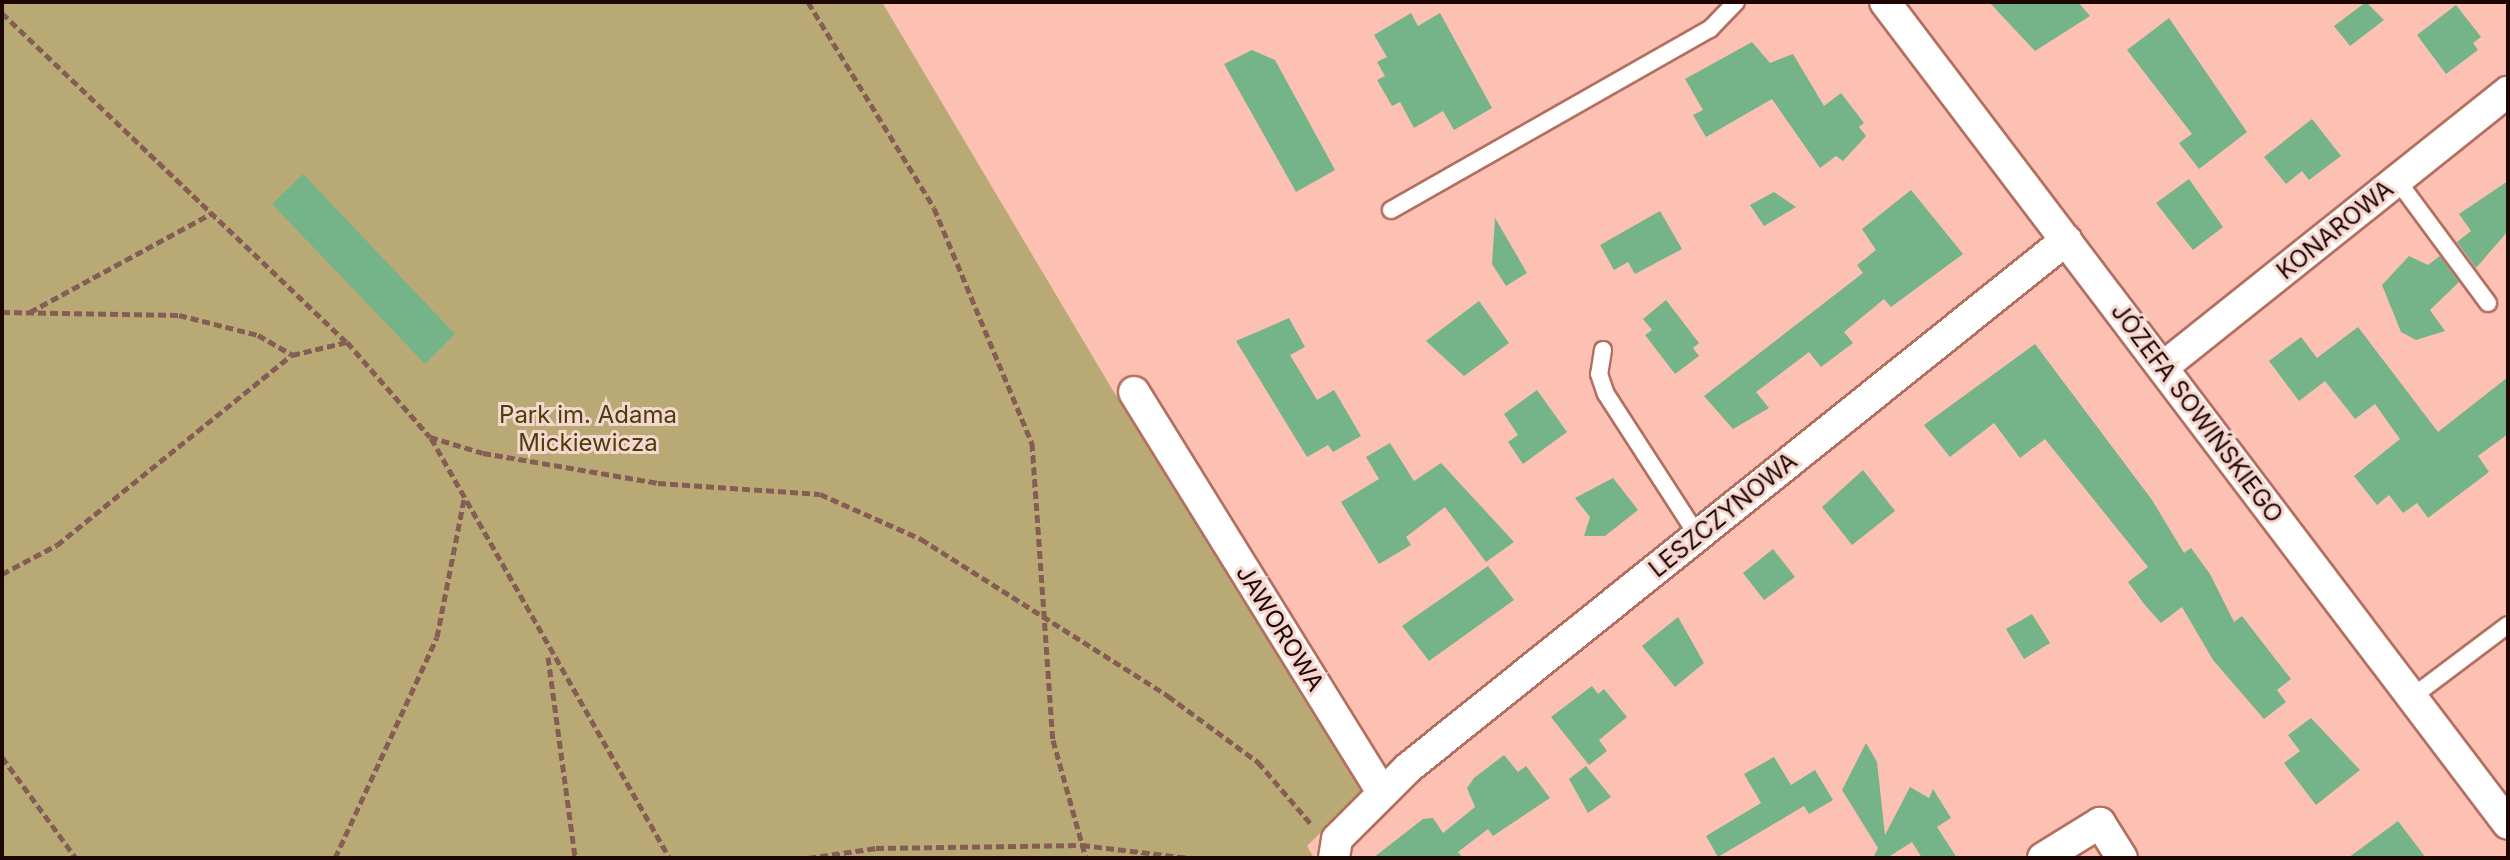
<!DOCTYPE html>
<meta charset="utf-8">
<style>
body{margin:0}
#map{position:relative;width:2510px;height:860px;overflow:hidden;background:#fdc1b3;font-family:Inter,sans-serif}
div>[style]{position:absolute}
.green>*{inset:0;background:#b9aa75}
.building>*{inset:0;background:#75b388}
.path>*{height:5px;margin-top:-2.5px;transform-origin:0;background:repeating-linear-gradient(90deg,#865d55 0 8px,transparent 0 12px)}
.roads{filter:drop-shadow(2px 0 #b36f60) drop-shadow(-2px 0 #b36f60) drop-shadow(0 2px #b36f60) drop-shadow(0 -2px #b36f60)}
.lane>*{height:16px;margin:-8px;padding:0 8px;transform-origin:8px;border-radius:8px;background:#fff}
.street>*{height:30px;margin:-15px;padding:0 15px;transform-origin:15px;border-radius:15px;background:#fff}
span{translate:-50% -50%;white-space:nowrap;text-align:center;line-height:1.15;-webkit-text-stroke:6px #f6d7cf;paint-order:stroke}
.street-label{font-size:24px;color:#1e0603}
.park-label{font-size:24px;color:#4b3e0a}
.frame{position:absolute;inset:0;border:4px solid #1e0603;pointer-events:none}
</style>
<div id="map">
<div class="green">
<i style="clip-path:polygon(2px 2px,882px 2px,1112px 389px,1368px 786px,1307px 846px,1314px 858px,2px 858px)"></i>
</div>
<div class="building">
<i style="clip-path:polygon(1989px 2px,2078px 2px,2090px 16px,2035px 51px)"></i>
<i style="clip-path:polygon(2366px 2px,2384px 20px,2350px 46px,2334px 26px)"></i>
<i style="clip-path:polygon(2456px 5px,2481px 37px,2473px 43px,2478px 50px,2446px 74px,2417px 35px)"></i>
<i style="clip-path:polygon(1411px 13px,1418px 26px,1440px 13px,1492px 108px,1454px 130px,1443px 111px,1414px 128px,1400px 102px,1392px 106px,1377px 80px,1385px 76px,1377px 62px,1387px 57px,1374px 35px)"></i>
<i style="clip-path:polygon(2169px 18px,2247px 132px,2199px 169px,2179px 143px,2192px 134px,2127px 50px)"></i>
<i style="clip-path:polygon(1752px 42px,1770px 63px,1793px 54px,1824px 106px,1841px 93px,1864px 123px,1859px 127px,1866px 136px,1843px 161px,1836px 156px,1820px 168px,1772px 99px,1706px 137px,1693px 115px,1703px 110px,1685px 79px)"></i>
<i style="clip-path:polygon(1252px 50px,1275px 60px,1335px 170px,1296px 192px,1224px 64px)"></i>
<i style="clip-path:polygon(2312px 119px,2341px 156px,2309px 180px,2302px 171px,2286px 184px,2264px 157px)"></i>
<i style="clip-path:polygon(303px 174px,455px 334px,425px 364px,272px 204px)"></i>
<i style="clip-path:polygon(2189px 179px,2223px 227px,2193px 250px,2156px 203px)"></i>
<i style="clip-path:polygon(2508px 181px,2508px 231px,2476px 268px,2457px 242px,2471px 231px,2459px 214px)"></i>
<i style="clip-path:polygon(1911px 190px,1963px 254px,1891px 307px,1884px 299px,1844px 332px,1853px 343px,1821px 367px,1809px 352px,1756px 392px,1769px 408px,1733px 429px,1704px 396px,1863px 273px,1857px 265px,1876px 250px,1862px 229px)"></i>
<i style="clip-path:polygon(1774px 192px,1796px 207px,1764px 226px,1750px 205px)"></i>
<i style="clip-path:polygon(1660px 211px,1682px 249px,1635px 274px,1628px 262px,1614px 270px,1600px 245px)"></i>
<i style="clip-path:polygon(1495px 218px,1527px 273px,1506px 286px,1492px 264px)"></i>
<i style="clip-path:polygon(2409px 256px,2428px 265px,2440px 256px,2459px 282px,2430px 310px,2445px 331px,2416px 340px,2401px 332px,2382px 285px)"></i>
<i style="clip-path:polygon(1666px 300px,1699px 343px,1693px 348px,1699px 356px,1675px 374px,1645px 335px,1652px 330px,1643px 319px)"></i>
<i style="clip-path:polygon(1479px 301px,1509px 343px,1464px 376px,1426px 341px)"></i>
<i style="clip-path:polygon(1289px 318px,1305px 347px,1290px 355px,1317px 400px,1334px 390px,1361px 436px,1333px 452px,1328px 445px,1307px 457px,1236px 341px)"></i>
<i style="clip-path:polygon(2358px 327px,2438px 432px,2508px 377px,2508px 434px,2478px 456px,2489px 472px,2428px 518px,2417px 503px,2403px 513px,2389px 495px,2377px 505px,2354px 476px,2400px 439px,2375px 404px,2355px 419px,2325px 381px,2299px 401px,2269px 361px,2301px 337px,2317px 358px)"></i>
<i style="clip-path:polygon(2035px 344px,2152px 500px,2184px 553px,2191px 548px,2210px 574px,2234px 622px,2242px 616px,2291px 679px,2277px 690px,2286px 702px,2264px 719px,2213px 660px,2182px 607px,2161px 623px,2144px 604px,2128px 582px,2148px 567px,2045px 439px,2020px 458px,1994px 423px,1950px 457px,1924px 425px)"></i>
<i style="clip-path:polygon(1537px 390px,1567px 432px,1523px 464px,1508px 442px,1518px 435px,1504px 414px)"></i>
<i style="clip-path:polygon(1390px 443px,1414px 481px,1441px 463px,1514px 542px,1486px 562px,1445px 507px,1406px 537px,1411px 545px,1379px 564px,1341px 502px,1379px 479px,1366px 457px)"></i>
<i style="clip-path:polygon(1863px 470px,1895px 511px,1852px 545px,1822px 507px)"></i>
<i style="clip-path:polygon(1613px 478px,1638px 510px,1605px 536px,1584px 536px,1590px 517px,1575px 498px)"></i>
<i style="clip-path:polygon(1773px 549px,1795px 577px,1764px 600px,1743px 573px)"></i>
<i style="clip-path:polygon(1488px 566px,1514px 600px,1429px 661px,1402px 626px)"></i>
<i style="clip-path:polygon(2032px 614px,2050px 643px,2024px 659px,2006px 629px)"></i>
<i style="clip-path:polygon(1678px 617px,1704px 663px,1675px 687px,1642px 646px)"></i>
<i style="clip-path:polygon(1592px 686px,1598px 694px,1604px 689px,1627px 717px,1599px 740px,1607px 751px,1589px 765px,1551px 717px)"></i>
<i style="clip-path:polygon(2311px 718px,2360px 770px,2316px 805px,2284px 763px,2300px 751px,2288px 735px)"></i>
<i style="clip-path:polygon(1866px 743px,1877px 762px,1885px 835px,1910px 787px,1929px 798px,1933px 789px,1951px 818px,1937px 827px,1957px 858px,1922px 858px,1912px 842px,1887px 858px,1873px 858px,1878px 848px,1842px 790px)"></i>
<i style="clip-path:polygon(1504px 755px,1518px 772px,1526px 766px,1550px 798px,1493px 836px,1488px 829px,1458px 852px,1463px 858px,1373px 858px,1423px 819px,1433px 818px,1443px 833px,1475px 807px,1467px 788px,1474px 778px)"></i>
<i style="clip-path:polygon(1774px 757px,1791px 785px,1815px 770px,1833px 800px,1809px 814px,1804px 806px,1718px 857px,1706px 836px,1761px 803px,1744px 774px)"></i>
<i style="clip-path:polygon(1586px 766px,1611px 797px,1588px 813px,1569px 779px)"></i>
<i style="clip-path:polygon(2398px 821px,2426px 858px,2348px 858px)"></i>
</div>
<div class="path">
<i style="left:808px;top:2px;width:241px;rotate:58.5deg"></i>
<i style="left:934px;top:208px;width:255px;rotate:67.4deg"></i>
<i style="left:1032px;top:443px;width:298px;rotate:86deg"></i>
<i style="left:1053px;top:740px;width:123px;rotate:74.4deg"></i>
<i style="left:2px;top:13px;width:476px;rotate:43.7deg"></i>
<i style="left:2px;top:312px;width:177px;rotate:1deg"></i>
<i style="left:179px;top:315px;width:81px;rotate:14.2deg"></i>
<i style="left:258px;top:335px;width:39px;rotate:30deg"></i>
<i style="left:292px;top:355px;width:57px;rotate:-13.3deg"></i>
<i style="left:347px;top:342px;width:126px;rotate:48.9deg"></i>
<i style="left:430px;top:437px;width:55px;rotate:16.8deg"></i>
<i style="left:483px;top:453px;width:178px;rotate:9.7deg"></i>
<i style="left:658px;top:483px;width:162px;rotate:3.9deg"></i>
<i style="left:820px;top:494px;width:111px;rotate:24deg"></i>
<i style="left:921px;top:539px;width:293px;rotate:32.4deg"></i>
<i style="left:1168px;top:696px;width:112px;rotate:36.3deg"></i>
<i style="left:1258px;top:762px;width:83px;rotate:49.4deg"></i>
<i style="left:30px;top:312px;width:207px;rotate:-28.5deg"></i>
<i style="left:431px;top:438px;width:483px;rotate:60.4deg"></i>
<i style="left:2px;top:574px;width:62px;rotate:-27.8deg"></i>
<i style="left:57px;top:545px;width:302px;rotate:-39deg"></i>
<i style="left:548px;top:657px;width:203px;rotate:82.3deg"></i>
<i style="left:2px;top:757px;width:125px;rotate:53.8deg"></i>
<i style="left:335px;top:858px;width:243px;rotate:-65.2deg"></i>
<i style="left:437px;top:637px;width:140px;rotate:-78.9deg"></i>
<i style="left:808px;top:858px;width:69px;rotate:-8.4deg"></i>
<i style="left:876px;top:848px;width:206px;rotate:-0.8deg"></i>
<i style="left:1082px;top:845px;width:108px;rotate:6.9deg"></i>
</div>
<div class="roads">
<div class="lane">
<i style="left:2397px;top:180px;width:153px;rotate:53.5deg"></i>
<i style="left:1391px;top:210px;width:367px;rotate:-29.6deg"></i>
<i style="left:1710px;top:29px;width:37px;rotate:-46deg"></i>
<i style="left:1603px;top:350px;width:24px;rotate:99deg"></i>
<i style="left:1599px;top:374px;width:21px;rotate:71deg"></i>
<i style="left:1606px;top:394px;width:169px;rotate:57.1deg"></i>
<i style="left:2412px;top:697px;width:120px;rotate:-36.9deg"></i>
</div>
<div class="street">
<i style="left:1885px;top:2px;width:1031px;rotate:52.84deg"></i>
<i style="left:2163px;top:367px;width:441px;rotate:-38.6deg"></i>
<i style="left:1134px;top:392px;width:471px;rotate:58.2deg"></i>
<i style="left:1334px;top:858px;width:19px;rotate:-81deg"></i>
<i style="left:1337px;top:839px;width:100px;rotate:-45deg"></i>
<i style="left:1408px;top:768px;width:844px;rotate:-38.74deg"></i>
<i style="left:2043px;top:858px;width:67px;rotate:-31.6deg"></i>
<i style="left:2100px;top:823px;width:41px;rotate:57.8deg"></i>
</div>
</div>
<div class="street-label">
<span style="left:2335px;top:230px;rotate:-39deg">KONAROWA</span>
<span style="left:2197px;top:413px;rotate:53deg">JÓZEFA SOWIŃSKIEGO</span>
<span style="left:1723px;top:515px;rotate:-39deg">LESZCZYNOWA</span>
<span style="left:1280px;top:628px;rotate:58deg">JAWOROWA</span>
</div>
<div class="park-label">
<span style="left:588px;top:429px">Park im. Adama<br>Mickiewicza</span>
</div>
<div class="frame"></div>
</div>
